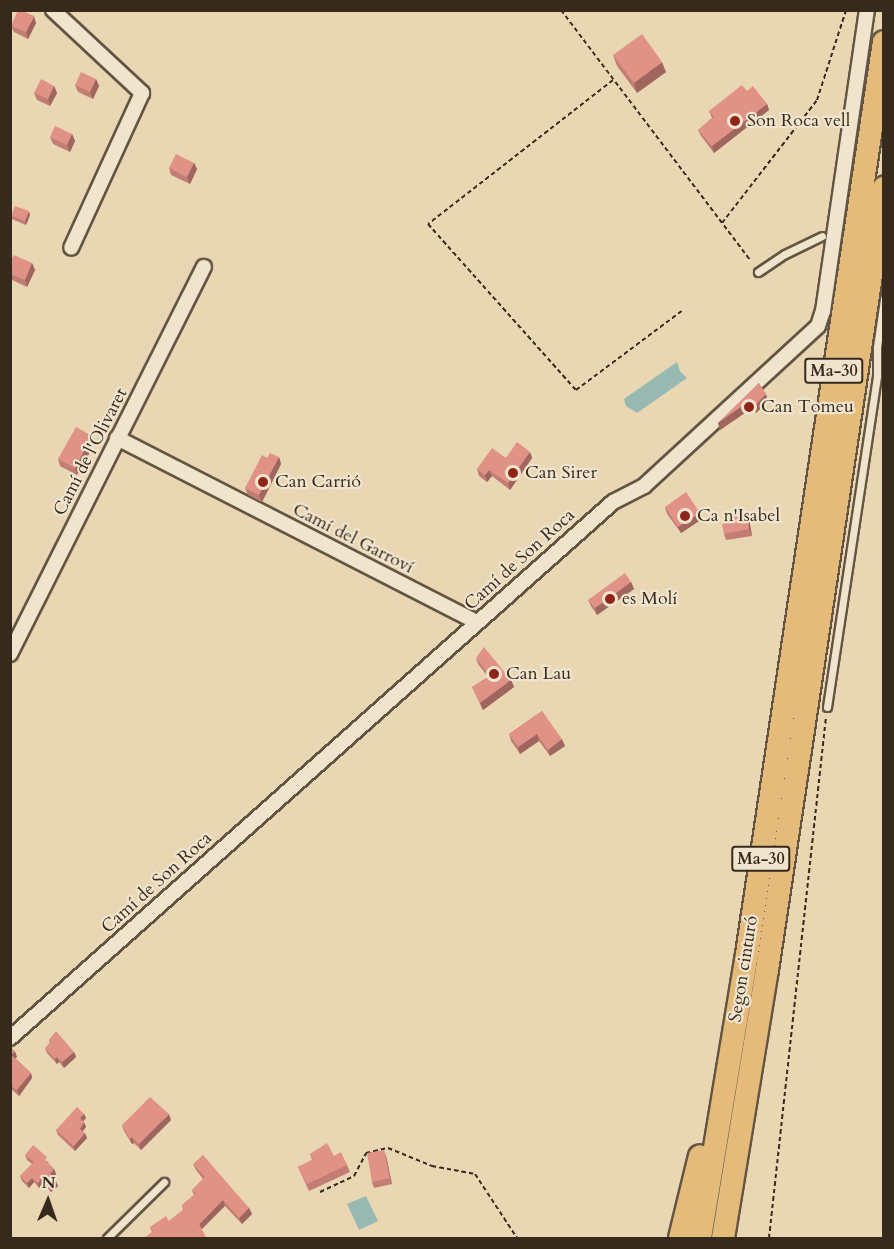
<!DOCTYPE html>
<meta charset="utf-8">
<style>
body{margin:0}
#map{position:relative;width:894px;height:1249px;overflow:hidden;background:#e9d6b3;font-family:Cardo,serif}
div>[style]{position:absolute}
.water>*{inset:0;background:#98b8b2}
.path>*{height:2px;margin-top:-1px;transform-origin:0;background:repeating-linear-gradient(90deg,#362a1c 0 4.5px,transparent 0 7.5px)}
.roads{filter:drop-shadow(2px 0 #635542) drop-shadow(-2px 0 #635542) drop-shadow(0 2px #635542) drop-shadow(0 -2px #635542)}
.service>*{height:7px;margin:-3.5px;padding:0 3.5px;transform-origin:3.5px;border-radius:3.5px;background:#f1e4ce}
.minor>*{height:14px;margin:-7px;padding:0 7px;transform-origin:7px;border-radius:7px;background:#f1e4ce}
.trunk>*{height:22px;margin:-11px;padding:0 11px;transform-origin:11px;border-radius:11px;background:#e4bb7a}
.wall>*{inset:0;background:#c27e74}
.shaded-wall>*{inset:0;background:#9e665e}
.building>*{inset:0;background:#e19287}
.dots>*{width:16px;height:16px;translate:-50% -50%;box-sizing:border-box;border:3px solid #f1e4ce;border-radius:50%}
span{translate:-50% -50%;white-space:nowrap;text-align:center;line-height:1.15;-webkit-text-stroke:4.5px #f1e4ce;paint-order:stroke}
.shield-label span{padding:2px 4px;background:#f1e4ce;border:2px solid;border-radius:4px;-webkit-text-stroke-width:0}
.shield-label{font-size:16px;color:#362a1c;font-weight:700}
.poi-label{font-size:18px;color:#362a1c}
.left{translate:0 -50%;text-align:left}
.street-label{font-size:18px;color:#362a1c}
.frame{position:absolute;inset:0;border:12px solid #362a1c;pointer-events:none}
.north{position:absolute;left:18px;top:1171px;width:60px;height:60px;-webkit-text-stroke:4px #f1e4ce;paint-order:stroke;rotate:2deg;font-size:16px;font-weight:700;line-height:24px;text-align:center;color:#362a1c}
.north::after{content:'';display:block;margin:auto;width:21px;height:27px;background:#362a1c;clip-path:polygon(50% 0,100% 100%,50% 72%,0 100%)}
</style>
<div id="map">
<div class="water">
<i style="clip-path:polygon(677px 362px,680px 371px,687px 378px,637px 413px,626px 406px,624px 399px)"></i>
<i style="clip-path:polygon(366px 1196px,378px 1221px,359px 1230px,347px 1204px)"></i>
</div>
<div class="path">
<i style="left:561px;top:10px;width:315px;rotate:52.9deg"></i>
<i style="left:613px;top:80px;width:234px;rotate:142.1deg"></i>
<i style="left:428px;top:224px;width:222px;rotate:48.3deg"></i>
<i style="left:576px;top:390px;width:134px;rotate:-36.8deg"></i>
<i style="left:722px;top:223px;width:155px;rotate:-52.3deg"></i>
<i style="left:817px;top:100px;width:95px;rotate:-72.1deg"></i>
<i style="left:320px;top:1192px;width:38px;rotate:-25deg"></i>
<i style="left:354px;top:1176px;width:26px;rotate:-62deg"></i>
<i style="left:366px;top:1153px;width:23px;rotate:-13deg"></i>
<i style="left:388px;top:1148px;width:48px;rotate:22.2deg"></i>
<i style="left:432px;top:1166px;width:44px;rotate:10.5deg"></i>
<i style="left:475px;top:1174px;width:77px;rotate:56.7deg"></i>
<i style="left:769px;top:1238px;width:524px;rotate:-83.76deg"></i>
</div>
<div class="roads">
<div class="service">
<i style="left:758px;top:272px;width:32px;rotate:-34deg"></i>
<i style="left:785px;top:254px;width:41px;rotate:-25.9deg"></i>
<i style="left:827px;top:707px;width:335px;rotate:-81.4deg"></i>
<i style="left:877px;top:376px;width:29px;rotate:-90deg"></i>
<i style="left:877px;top:347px;width:49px;rotate:-81.7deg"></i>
<i style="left:107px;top:1238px;width:80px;rotate:-44.5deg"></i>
</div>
<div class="minor">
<i style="left:53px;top:10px;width:122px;rotate:43deg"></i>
<i style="left:142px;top:93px;width:170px;rotate:114.6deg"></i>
<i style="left:117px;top:438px;width:404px;rotate:27.1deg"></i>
<i style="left:10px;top:654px;width:433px;rotate:-63.4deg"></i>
<i style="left:10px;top:1038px;width:807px;rotate:-41.63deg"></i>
<i style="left:613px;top:502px;width:35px;rotate:-27deg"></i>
<i style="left:644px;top:486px;width:236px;rotate:-42.6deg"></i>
<i style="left:818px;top:326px;width:16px;rotate:-72deg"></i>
<i style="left:823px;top:311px;width:304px;rotate:-81.7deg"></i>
</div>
<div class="trunk">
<i style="left:680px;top:1238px;width:84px;rotate:-76.3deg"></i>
<i style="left:700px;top:1238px;width:288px;rotate:-80.6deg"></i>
<i style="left:747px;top:954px;width:922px;rotate:-81.46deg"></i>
<i style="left:723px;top:1238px;width:272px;rotate:-80.7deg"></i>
<i style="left:767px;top:970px;width:791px;rotate:-81.49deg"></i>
</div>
</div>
<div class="wall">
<i style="clip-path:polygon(36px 23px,28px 39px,14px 32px,11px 26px)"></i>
<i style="clip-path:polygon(613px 55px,666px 72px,637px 93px,617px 66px)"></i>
<i style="clip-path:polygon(96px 79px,99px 86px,93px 99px,78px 92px,75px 85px)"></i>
<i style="clip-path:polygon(54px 86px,57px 93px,50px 106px,37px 100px,34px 93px)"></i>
<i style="clip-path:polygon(747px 91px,767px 104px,769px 110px,714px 153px,701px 136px,698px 130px,712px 118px,709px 111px)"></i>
<i style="clip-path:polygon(72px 134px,75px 141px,70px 152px,53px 144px,50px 137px)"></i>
<i style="clip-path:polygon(194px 163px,197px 169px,190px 184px,171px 175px,169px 168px)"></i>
<i style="clip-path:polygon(30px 215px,26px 225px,12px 219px,11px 216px)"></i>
<i style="clip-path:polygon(10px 262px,32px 263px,35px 270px,27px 287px,10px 279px)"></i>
<i style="clip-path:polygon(759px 383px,768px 401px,756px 413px,752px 408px,720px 430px,718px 423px)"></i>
<i style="clip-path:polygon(95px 443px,77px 475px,60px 466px,58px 459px)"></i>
<i style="clip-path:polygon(530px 452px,532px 458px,510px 490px,492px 476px,487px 482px,479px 476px,477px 469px,506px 458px)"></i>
<i style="clip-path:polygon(279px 457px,281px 464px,262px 502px,248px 495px,245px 488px,267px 458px)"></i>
<i style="clip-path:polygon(665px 507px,700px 513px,702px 519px,681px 533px,667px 514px)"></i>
<i style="clip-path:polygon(749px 519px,752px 536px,726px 540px,724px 534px)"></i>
<i style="clip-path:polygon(631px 582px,634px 589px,597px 615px,591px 606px,588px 600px)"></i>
<i style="clip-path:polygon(476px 658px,511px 680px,514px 687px,483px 710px,472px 687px,488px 677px,478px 664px)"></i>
<i style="clip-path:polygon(542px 711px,565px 746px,550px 756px,539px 741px,520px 754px,511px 741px,509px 734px)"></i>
<i style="clip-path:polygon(49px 1040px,74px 1052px,76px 1057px,64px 1068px,59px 1062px,57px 1064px,47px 1053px,45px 1048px,50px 1043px)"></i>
<i style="clip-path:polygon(10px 1047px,17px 1057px,15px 1058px,31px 1073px,32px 1078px,19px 1096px,10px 1088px)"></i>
<i style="clip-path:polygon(84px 1114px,86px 1118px,83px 1121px,86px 1127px,83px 1131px,87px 1138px,75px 1151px,58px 1135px,56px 1130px)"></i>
<i style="clip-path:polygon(171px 1120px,141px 1150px,134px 1143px,132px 1144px,124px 1131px,122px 1125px)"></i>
<i style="clip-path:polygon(310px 1154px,334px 1156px,347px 1165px,350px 1172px,309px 1191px,298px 1167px,312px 1160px)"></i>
<i style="clip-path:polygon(25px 1155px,49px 1162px,48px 1163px,54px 1169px,56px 1174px,53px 1177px,58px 1186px,51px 1192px,43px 1183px,39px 1188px,34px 1182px,29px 1188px,22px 1181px,20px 1176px,32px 1164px,27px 1160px)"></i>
<i style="clip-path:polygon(386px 1156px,392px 1184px,374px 1188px,372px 1182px)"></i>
<i style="clip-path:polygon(193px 1164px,249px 1208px,252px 1214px,242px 1224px,225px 1206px,152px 1232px,150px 1227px,169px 1221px,183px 1210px,182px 1205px,194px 1195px,192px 1190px,203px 1179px,196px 1170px)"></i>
</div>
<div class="shaded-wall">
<i style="clip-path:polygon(34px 16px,36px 23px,28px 39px,26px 32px)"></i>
<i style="clip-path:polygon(662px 62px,666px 72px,637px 93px,634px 83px)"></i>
<i style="clip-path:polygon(96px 79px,99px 86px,93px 99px,90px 92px)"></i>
<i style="clip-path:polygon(54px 86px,57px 93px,50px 106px,48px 99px)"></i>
<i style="clip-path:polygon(767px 104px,769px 110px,714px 153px,712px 146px)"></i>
<i style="clip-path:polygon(72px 134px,75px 141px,70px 152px,67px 145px)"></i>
<i style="clip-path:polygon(194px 163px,197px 169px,190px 184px,187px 177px)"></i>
<i style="clip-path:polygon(29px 211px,30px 215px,26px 225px,25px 221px)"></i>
<i style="clip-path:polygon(32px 263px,35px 270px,27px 287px,25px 280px)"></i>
<i style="clip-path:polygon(766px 394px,768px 401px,756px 413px,754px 406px)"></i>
<i style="clip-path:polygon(749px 401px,752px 408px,720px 430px,718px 423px)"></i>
<i style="clip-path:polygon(92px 436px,95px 443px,77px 475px,75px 468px)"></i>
<i style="clip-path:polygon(530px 452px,532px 458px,510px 490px,508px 483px)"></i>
<i style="clip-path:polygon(279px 457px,281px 464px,262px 502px,259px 495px)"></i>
<i style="clip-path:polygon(489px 470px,492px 476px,487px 482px,485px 475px)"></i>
<i style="clip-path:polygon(747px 512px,749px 519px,752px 536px,749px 529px)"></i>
<i style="clip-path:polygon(700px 513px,702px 519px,681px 533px,678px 527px)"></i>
<i style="clip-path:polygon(631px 582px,634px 589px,597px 615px,595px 608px)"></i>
<i style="clip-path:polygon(511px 680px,514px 687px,483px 710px,480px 703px)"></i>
<i style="clip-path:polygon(537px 734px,539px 741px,520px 754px,518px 747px)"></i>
<i style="clip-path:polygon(562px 739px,565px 746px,550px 756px,548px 750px)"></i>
<i style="clip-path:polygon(15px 1051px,17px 1057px,13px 1060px,11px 1055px)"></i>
<i style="clip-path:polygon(74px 1052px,76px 1057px,64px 1068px,62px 1062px)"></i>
<i style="clip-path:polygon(57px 1057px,59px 1062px,57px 1064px,55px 1059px)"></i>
<i style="clip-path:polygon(31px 1073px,32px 1078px,19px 1096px,17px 1090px)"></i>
<i style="clip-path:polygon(84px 1114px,86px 1118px,82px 1123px,80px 1118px)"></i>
<i style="clip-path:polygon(169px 1114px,171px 1120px,141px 1150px,139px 1144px)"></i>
<i style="clip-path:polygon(84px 1122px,86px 1127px,81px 1133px,80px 1129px)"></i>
<i style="clip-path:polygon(85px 1133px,87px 1138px,75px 1151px,74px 1146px)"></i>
<i style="clip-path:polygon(132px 1137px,134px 1143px,132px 1144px,130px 1139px)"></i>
<i style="clip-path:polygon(384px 1150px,386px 1156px,392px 1184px,390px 1178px)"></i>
<i style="clip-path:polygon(54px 1169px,56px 1174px,52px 1179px,50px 1174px)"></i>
<i style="clip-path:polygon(32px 1178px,34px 1182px,29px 1188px,27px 1183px)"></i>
<i style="clip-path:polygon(42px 1178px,43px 1183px,39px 1188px,38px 1183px)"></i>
<i style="clip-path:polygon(56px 1181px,58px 1186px,51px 1192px,50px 1187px)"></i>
<i style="clip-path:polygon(223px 1200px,225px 1206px,201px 1230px,199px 1224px)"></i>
<i style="clip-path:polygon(249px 1208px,252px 1214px,242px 1224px,239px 1218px)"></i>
</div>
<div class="building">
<i style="clip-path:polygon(18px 10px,21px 10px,34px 16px,26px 32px,11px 26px)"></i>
<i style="clip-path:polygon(642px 34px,662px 62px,634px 83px,613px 55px)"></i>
<i style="clip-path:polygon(81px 72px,96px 79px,90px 92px,75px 85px)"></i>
<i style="clip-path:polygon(41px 79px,54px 86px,48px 99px,34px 93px)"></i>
<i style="clip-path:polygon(742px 85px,747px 91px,753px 86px,767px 104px,712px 146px,698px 130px,714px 117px,709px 111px)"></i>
<i style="clip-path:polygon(55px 126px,72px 134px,67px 145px,50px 137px)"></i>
<i style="clip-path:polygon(176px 154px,194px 163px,187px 177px,169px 168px)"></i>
<i style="clip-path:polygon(15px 206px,29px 211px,25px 221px,11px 216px)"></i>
<i style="clip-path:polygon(14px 255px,32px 263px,25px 280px,10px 274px,10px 262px)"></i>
<i style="clip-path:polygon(759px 383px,766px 394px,754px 406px,749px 401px,718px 423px)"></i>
<i style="clip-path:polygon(76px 427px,92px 436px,75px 468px,58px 459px)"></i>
<i style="clip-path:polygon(517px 442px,530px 452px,508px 483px,489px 470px,485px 475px,477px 469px,492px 448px,506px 458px)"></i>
<i style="clip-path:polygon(270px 453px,279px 457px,259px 495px,245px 488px,262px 455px,267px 458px)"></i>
<i style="clip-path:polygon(686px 492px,700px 513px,678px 527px,665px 507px)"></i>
<i style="clip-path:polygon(747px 512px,749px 529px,724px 534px,722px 524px,726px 523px,725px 516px)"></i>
<i style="clip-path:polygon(625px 573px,631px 582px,595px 608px,588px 600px)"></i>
<i style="clip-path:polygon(484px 647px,511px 680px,480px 703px,472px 687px,490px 676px,476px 658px)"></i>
<i style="clip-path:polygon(542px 711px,562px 739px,548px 750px,537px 734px,518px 747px,509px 734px)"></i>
<i style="clip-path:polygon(56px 1031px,74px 1052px,62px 1062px,57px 1057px,55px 1059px,45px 1048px,51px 1042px,49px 1040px)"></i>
<i style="clip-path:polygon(10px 1047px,15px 1051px,11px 1055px,31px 1073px,17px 1090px,10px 1085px)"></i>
<i style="clip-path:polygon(150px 1097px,169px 1114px,139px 1144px,132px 1137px,130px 1139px,122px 1125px)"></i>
<i style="clip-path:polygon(77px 1107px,84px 1114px,80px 1118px,84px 1122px,80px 1129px,85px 1133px,74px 1146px,56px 1130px)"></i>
<i style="clip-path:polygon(327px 1143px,334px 1156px,341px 1152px,347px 1165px,307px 1184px,298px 1167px,313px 1160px,310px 1154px)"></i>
<i style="clip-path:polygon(33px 1145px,47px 1157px,45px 1160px,54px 1169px,50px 1174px,56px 1181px,50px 1187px,42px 1178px,38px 1183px,32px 1178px,27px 1183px,20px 1176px,34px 1162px,25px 1155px)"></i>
<i style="clip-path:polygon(384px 1150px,390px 1178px,372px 1182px,367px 1153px)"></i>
<i style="clip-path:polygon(203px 1155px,249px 1208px,239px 1218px,223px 1200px,199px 1224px,206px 1237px,204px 1239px,143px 1239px,153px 1231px,150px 1227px,166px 1216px,169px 1221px,184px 1209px,182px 1205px,196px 1193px,192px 1190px,205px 1177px,193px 1164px)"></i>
</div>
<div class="dots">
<i style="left:735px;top:121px;background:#8f2418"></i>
<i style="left:749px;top:407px;background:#8f2418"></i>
<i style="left:513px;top:473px;background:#8f2418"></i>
<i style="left:263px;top:482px;background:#8f2418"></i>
<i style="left:685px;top:516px;background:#8f2418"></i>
<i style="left:610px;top:599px;background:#8f2418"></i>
<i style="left:494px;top:674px;background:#8f2418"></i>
</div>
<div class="shield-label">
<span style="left:834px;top:371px">Ma-30</span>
<span style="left:761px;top:859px">Ma-30</span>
</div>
<div class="poi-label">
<span class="left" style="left:747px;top:121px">Son Roca vell</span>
<span class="left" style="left:761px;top:407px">Can Tomeu</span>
<span class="left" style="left:525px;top:473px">Can Sirer</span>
<span class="left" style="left:275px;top:482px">Can Carrió</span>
<span class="left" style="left:697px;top:516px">Ca n'Isabel</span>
<span class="left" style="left:622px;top:599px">es Molí</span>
<span class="left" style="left:506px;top:674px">Can Lau</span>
</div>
<div class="street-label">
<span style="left:91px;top:452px;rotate:-63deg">Camí de l'Olivaret</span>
<span style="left:353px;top:539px;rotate:27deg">Camí del Garroví</span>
<span style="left:520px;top:560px;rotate:-42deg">Camí de Son Roca</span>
<span style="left:157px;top:883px;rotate:-42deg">Camí de Son Roca</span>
<span style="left:744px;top:969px;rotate:-81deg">Segon cinturó</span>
</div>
<div class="frame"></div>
<div class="north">N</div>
</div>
